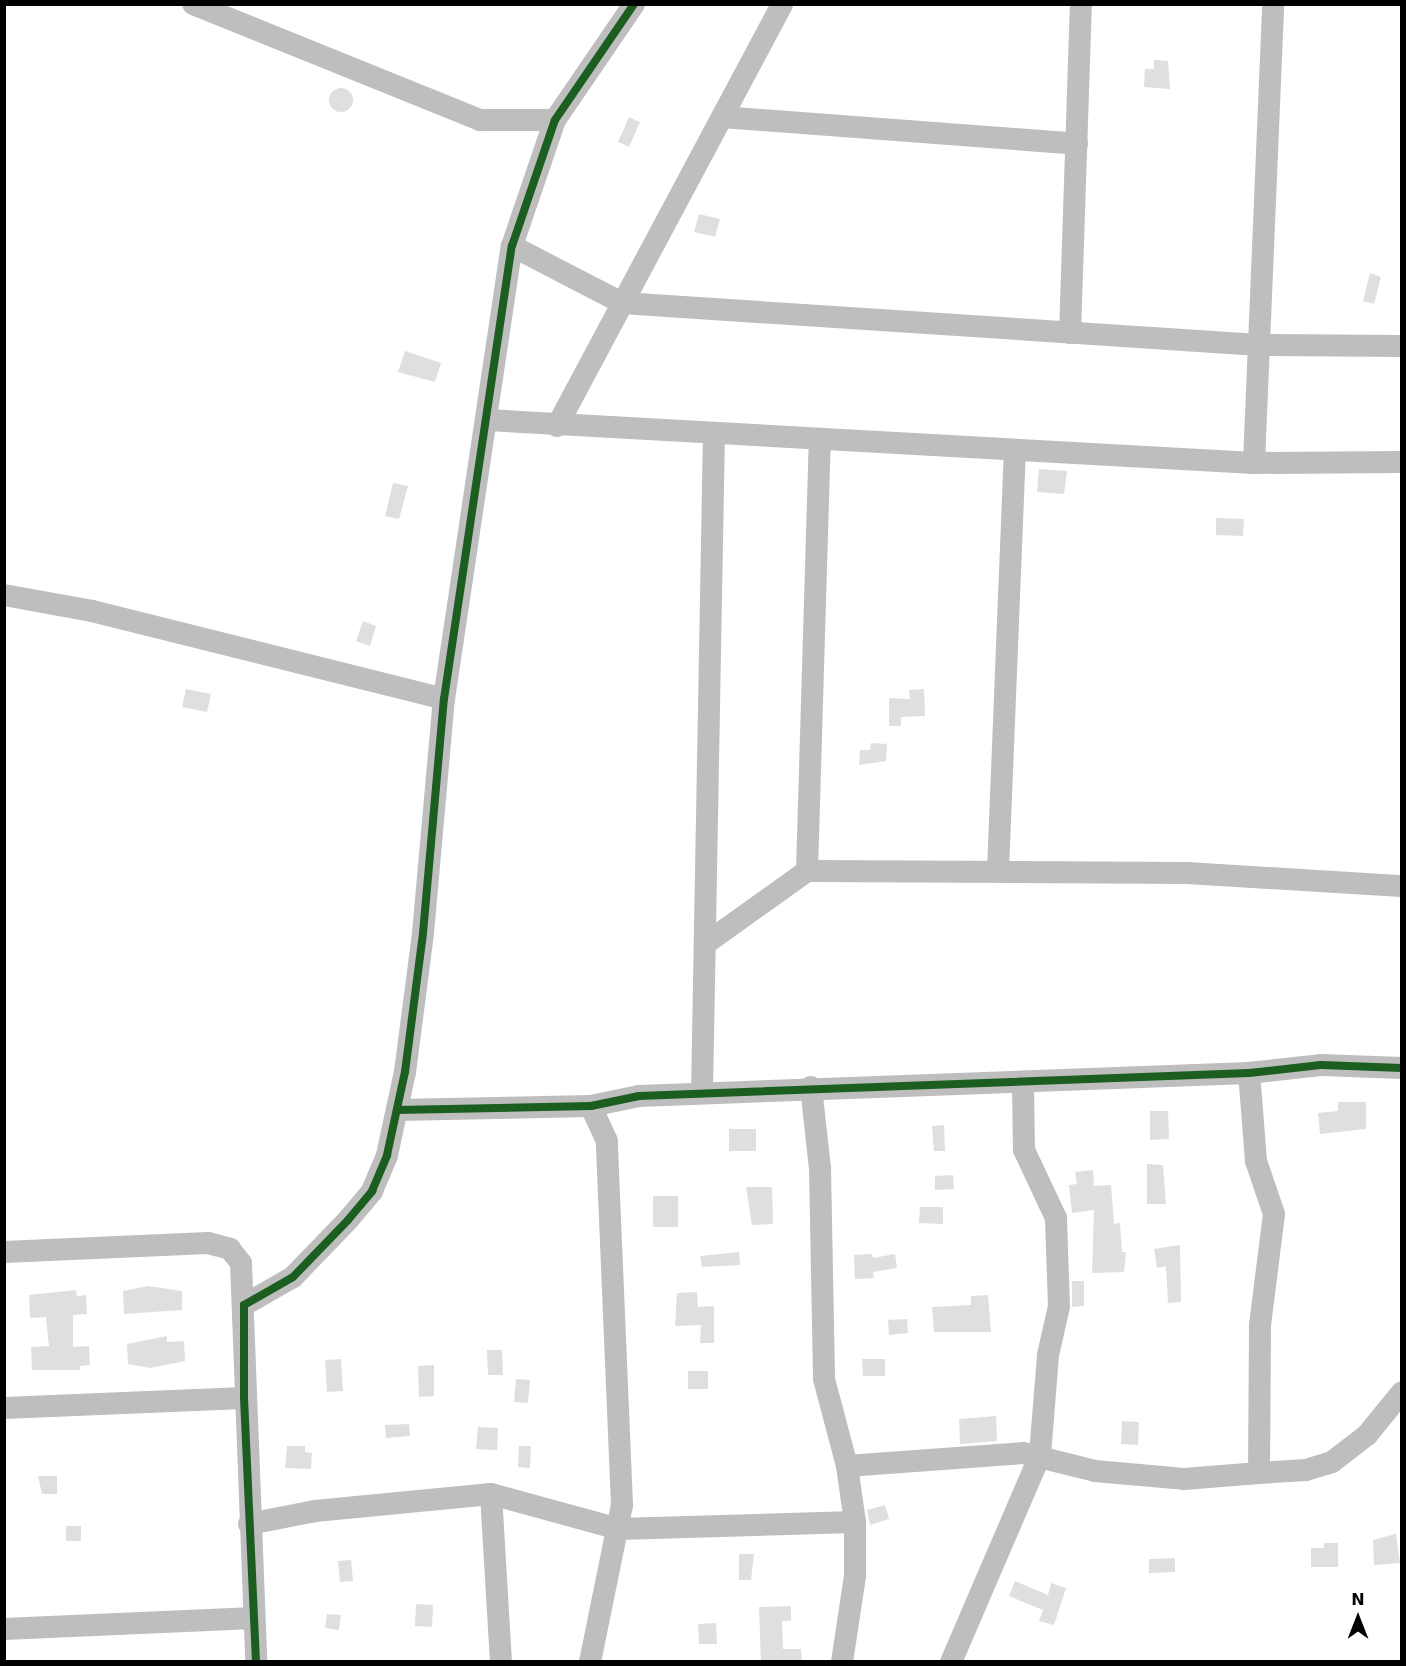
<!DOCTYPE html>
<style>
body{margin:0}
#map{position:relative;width:1406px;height:1666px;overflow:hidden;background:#fff;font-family:"DejaVu Sans",sans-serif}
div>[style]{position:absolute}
.building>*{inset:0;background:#dfdfdf}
.round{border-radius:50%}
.minor>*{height:22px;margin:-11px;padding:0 11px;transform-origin:11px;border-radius:11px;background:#bebebe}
.cycleway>*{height:8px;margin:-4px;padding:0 4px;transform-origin:4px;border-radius:4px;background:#1b5e20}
span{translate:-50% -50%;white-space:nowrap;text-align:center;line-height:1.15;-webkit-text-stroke:6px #fff;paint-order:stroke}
.frame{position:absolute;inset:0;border:6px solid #000;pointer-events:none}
.north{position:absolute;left:1328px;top:1588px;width:60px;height:60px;-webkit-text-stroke:4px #fff;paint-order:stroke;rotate:0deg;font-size:16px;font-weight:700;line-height:24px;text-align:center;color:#000}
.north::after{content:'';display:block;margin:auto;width:21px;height:27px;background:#000;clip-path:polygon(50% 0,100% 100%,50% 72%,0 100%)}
</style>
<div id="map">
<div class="building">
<i style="clip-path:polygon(1154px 60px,1168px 61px,1170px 89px,1144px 87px,1145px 69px,1154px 69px)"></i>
<i class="round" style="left:329px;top:88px;width:24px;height:24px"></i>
<i style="clip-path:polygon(629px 117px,640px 122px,629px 147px,618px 142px)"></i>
<i style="clip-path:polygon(699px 214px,720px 219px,715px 237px,694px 232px)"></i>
<i style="clip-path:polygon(1370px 273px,1381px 277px,1374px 304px,1363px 301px)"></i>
<i style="clip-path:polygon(405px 351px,441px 363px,435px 382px,398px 372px)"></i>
<i style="clip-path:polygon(1039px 469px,1067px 471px,1064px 494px,1037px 492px)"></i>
<i style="clip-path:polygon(393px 483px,408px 486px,399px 519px,385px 516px)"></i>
<i style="clip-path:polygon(1216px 518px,1244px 519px,1243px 536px,1216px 535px)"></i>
<i style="clip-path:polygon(363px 621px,376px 626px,370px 646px,356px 641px)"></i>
<i style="clip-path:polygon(186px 689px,211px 694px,207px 712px,182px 707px)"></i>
<i style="clip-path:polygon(924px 689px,925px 716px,901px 717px,901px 726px,889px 726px,889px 698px,910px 699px,909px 690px)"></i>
<i style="clip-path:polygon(871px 743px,887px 744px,886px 761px,859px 765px,860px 750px,870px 750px)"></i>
<i style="clip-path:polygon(1338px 1102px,1366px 1102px,1366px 1129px,1320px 1134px,1318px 1113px,1338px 1111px)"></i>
<i style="clip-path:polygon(1150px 1111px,1168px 1111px,1169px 1139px,1150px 1140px)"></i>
<i style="clip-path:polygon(944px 1125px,945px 1151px,934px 1151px,932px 1126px)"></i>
<i style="clip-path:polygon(729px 1129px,756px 1129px,756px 1151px,729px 1151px)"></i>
<i style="clip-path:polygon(1147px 1164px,1163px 1165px,1166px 1204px,1147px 1204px)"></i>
<i style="clip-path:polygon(1093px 1170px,1094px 1186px,1111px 1185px,1114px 1224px,1120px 1223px,1122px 1252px,1126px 1252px,1124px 1272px,1092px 1273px,1094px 1210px,1072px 1213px,1069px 1185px,1077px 1184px,1075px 1172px)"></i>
<i style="clip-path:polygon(953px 1175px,954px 1189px,935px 1190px,935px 1176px)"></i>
<i style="clip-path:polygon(746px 1187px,772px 1187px,773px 1224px,752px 1225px)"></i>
<i style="clip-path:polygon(653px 1196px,678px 1196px,678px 1227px,653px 1227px)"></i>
<i style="clip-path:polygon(920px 1207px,943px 1207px,943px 1224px,919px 1223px)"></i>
<i style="clip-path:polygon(1180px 1245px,1181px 1302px,1168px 1303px,1166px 1266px,1157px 1268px,1154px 1249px)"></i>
<i style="clip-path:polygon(739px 1252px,740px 1265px,702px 1267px,700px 1256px)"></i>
<i style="clip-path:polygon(872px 1254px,873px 1258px,895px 1254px,897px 1268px,873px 1272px,874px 1278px,855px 1279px,854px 1255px)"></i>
<i style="clip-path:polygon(1072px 1281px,1084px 1281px,1084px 1306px,1072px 1307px)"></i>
<i style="clip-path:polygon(148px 1286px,182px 1291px,182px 1310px,124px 1314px,123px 1291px)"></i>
<i style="clip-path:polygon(76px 1290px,77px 1296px,86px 1295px,87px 1314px,73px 1315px,73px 1347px,89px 1346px,90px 1365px,80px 1366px,80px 1370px,32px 1370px,31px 1347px,49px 1346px,46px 1317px,30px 1318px,29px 1295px)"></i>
<i style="clip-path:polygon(697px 1292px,698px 1307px,714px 1306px,714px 1343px,700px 1343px,701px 1325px,675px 1326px,677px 1293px)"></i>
<i style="clip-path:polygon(988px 1295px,991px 1332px,934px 1332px,932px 1307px,971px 1305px,971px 1296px)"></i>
<i style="clip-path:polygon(907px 1319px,908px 1333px,889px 1335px,888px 1320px)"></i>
<i style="clip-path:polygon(167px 1336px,167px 1342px,184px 1341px,185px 1361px,150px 1368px,128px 1364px,127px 1344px)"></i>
<i style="clip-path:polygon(487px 1350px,502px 1350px,503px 1375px,488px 1375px)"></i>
<i style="clip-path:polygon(341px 1359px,343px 1391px,327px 1392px,325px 1360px)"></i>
<i style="clip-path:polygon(862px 1359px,885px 1359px,885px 1376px,863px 1376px)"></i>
<i style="clip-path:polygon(434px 1365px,434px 1396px,419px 1397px,418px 1366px)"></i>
<i style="clip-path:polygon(688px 1371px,708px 1371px,708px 1389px,688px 1389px)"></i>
<i style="clip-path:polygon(516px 1379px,530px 1380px,528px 1403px,514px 1402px)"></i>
<i style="clip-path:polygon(996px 1416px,997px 1441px,960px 1444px,959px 1419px)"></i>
<i style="clip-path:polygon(1122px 1421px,1139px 1422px,1138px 1445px,1121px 1444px)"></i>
<i style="clip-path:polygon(409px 1424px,410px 1436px,386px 1438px,385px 1425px)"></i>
<i style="clip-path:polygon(478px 1427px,498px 1428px,497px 1450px,476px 1449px)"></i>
<i style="clip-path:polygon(287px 1446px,305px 1446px,305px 1452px,312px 1453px,311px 1469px,285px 1468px)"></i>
<i style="clip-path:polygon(519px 1446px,531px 1446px,530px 1468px,518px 1467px)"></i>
<i style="clip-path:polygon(38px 1476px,57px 1476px,57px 1494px,42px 1494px)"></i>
<i style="clip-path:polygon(885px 1505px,889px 1519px,870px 1525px,867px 1510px)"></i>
<i style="clip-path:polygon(66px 1526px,81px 1526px,81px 1541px,66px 1541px)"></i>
<i style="clip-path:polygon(1396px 1534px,1400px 1563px,1374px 1565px,1373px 1540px)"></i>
<i style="clip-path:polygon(1324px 1543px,1338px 1543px,1338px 1567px,1311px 1567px,1311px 1548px,1324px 1548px)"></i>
<i style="clip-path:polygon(739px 1554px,754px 1554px,751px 1580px,739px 1580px)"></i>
<i style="clip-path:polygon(1175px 1558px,1175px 1572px,1149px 1573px,1149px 1559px)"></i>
<i style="clip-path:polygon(351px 1560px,353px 1581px,340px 1582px,338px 1561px)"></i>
<i style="clip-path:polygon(1015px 1581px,1048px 1595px,1051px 1583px,1066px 1588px,1054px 1625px,1039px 1621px,1043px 1610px,1009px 1596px)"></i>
<i style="clip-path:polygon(416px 1604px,433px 1605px,432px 1627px,415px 1626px)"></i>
<i style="clip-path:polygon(791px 1606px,791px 1621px,782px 1621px,783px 1649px,801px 1649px,802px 1662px,761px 1662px,759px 1607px)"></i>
<i style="clip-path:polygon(327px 1614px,341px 1615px,339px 1630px,325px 1628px)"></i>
<i style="clip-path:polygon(716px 1623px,717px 1644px,699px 1644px,698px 1624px)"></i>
</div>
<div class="minor">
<i style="left:193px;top:4px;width:310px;rotate:22deg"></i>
<i style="left:480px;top:120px;width:75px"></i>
<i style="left:722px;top:117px;width:356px;rotate:4.3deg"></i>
<i style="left:512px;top:246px;width:124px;rotate:27.4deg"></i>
<i style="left:622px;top:303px;width:638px;rotate:3.77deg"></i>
<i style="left:1259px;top:345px;width:143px;rotate:0.4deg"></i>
<i style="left:1070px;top:333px;width:329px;rotate:-88.1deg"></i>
<i style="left:487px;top:420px;width:768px;rotate:3.21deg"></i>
<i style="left:1254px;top:463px;width:148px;rotate:-0.4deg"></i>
<i style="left:557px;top:426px;width:478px;rotate:-61.9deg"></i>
<i style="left:1254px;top:463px;width:459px;rotate:-87.6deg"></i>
<i style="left:4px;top:595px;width:89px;rotate:10.3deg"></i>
<i style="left:92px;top:611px;width:363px;rotate:14deg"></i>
<i style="left:807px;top:871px;width:431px;rotate:-88.3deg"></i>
<i style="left:998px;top:871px;width:421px;rotate:-87.7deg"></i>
<i style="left:705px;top:944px;width:125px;rotate:-35.6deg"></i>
<i style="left:807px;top:871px;width:380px;rotate:0.3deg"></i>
<i style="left:1187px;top:873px;width:215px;rotate:3.5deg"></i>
<i style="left:811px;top:1087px;width:81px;rotate:83.7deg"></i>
<i style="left:820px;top:1168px;width:211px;rotate:88.9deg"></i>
<i style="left:824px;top:1379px;width:90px;rotate:75.2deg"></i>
<i style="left:847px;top:1466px;width:57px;rotate:81.9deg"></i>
<i style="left:855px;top:1522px;width:54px;rotate:90deg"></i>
<i style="left:855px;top:1576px;width:87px;rotate:98.6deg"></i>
<i style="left:702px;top:1093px;width:658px;rotate:-88.96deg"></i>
<i style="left:397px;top:1110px;width:194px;rotate:-1.2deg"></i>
<i style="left:591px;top:1106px;width:49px;rotate:-11.8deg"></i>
<i style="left:639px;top:1096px;width:610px;rotate:-2.16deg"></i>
<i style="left:1249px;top:1073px;width:72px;rotate:-6.3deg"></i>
<i style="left:1321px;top:1065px;width:81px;rotate:2.1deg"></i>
<i style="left:4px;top:1252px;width:204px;rotate:-2.5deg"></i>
<i style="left:208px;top:1243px;width:23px;rotate:15deg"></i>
<i style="left:230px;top:1249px;width:18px;rotate:52deg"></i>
<i style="left:241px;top:1263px;width:399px;rotate:87.8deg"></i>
<i style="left:244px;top:1305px;width:56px;rotate:-29.7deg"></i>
<i style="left:293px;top:1277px;width:79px;rotate:-46deg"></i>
<i style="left:348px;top:1220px;width:38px;rotate:-50deg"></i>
<i style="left:372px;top:1191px;width:39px;rotate:-67deg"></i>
<i style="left:387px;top:1155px;width:85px;rotate:-77.8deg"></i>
<i style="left:405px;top:1072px;width:140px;rotate:-82.6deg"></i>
<i style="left:423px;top:933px;width:235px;rotate:-84.9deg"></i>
<i style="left:444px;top:699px;width:458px;rotate:-81.5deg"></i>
<i style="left:512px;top:246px;width:133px;rotate:-71.2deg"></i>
<i style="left:555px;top:120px;width:140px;rotate:-55.7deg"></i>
<i style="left:4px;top:1408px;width:240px;rotate:-2.4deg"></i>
<i style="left:847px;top:1466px;width:176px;rotate:-4.2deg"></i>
<i style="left:1023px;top:1453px;width:74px;rotate:14deg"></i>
<i style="left:1095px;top:1471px;width:89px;rotate:5.1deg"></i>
<i style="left:1184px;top:1479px;width:75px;rotate:-4.6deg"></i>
<i style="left:1259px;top:1473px;width:148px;rotate:-89.6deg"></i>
<i style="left:1260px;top:1325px;width:112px;rotate:-82.8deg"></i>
<i style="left:1274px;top:1214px;width:56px;rotate:-108.8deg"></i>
<i style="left:1256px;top:1161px;width:88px;rotate:-94.5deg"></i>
<i style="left:1259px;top:1473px;width:47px;rotate:-3.7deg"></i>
<i style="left:1306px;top:1470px;width:27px;rotate:-17deg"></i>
<i style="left:1332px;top:1462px;width:44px;rotate:-37.6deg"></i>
<i style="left:1367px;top:1435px;width:55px;rotate:-50.9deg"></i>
<i style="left:491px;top:1494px;width:168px;rotate:86.6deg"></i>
<i style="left:249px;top:1524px;width:67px;rotate:-11.1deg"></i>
<i style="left:315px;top:1511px;width:177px;rotate:-5.5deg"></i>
<i style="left:491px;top:1494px;width:133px;rotate:15.3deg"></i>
<i style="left:619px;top:1529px;width:236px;rotate:-1.7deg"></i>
<i style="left:4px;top:1629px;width:250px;rotate:-2.5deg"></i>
<i style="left:590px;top:1662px;width:160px;rotate:-78.5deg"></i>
<i style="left:622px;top:1505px;width:364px;rotate:-92.4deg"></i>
<i style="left:607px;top:1141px;width:38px;rotate:-115deg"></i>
<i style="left:951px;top:1662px;width:225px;rotate:-66.7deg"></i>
<i style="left:1040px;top:1455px;width:100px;rotate:-85.4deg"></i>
<i style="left:1048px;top:1355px;width:50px;rotate:-77.3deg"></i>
<i style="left:1059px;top:1306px;width:88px;rotate:-92deg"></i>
<i style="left:1056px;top:1218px;width:75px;rotate:-115.2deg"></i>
<i style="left:1024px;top:1150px;width:67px;rotate:-90.9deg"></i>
</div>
<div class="cycleway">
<i style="left:397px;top:1110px;width:194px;rotate:-1.2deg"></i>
<i style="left:591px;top:1106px;width:49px;rotate:-11.8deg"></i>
<i style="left:639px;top:1096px;width:610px;rotate:-2.16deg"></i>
<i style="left:1249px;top:1073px;width:72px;rotate:-6.3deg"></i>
<i style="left:1321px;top:1065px;width:81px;rotate:2.1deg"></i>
<i style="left:256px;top:1662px;width:264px;rotate:-92.6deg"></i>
<i style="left:244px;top:1398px;width:93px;rotate:-90deg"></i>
<i style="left:244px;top:1305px;width:56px;rotate:-29.7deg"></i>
<i style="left:293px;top:1277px;width:79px;rotate:-46deg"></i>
<i style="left:348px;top:1220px;width:38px;rotate:-50deg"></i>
<i style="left:372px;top:1191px;width:39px;rotate:-67deg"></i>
<i style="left:387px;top:1155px;width:85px;rotate:-77.8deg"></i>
<i style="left:405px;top:1072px;width:140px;rotate:-82.6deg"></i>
<i style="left:423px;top:933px;width:235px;rotate:-84.9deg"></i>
<i style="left:444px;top:699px;width:458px;rotate:-81.5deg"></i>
<i style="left:512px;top:246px;width:133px;rotate:-71.2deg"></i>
<i style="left:555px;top:120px;width:140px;rotate:-55.7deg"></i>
</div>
<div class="frame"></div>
<div class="north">N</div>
</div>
